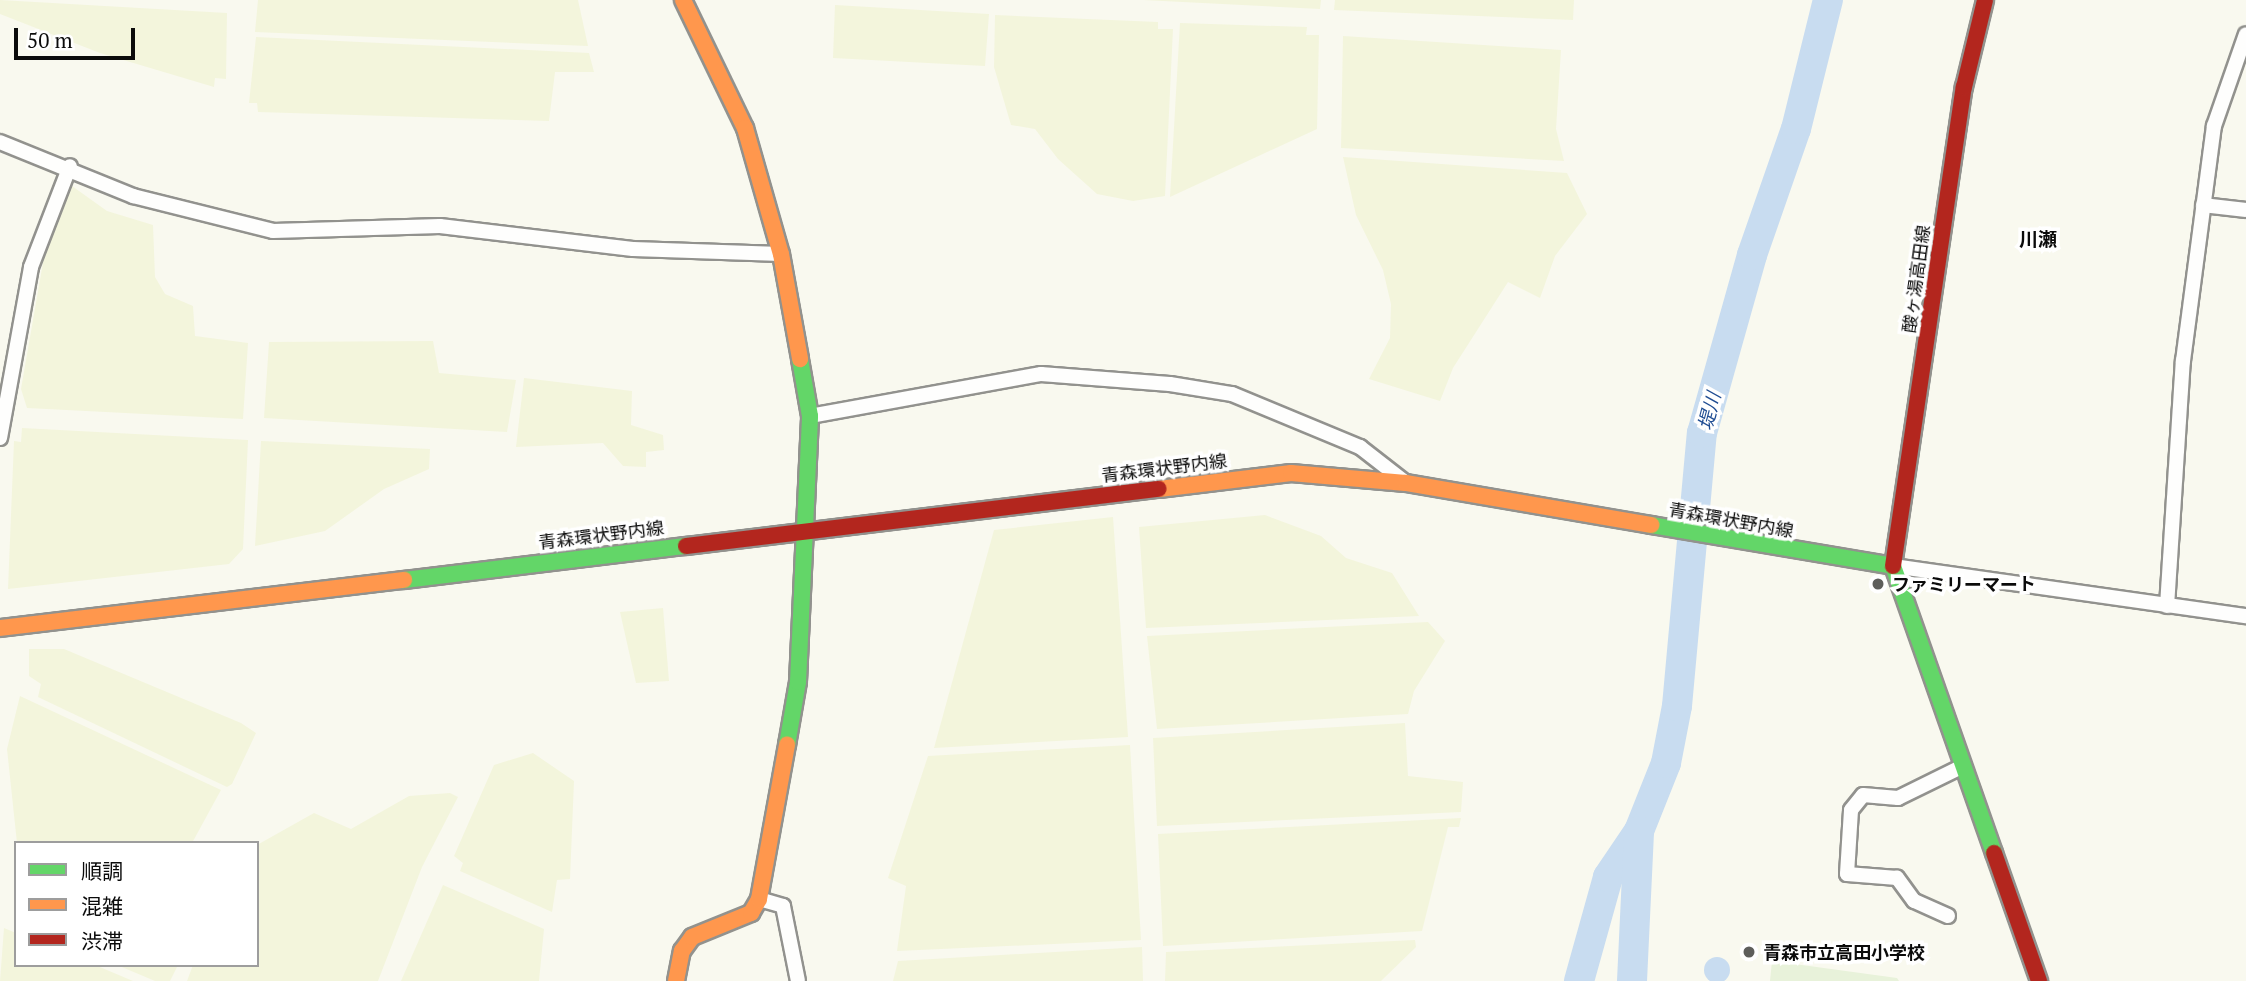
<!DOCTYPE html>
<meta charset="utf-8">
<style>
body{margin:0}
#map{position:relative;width:2246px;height:981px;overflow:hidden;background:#f9f9ef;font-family:"PT Serif","Noto Sans JP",serif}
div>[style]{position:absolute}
.farmland>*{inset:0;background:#f3f5dc}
.pitch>*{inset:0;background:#e8f2da}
.water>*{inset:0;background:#c8dcf0}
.round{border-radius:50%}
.river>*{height:30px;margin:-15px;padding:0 15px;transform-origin:15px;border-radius:15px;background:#c8dcf0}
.roads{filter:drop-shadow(2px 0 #92928e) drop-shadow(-2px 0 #92928e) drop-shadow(0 2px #92928e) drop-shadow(0 -2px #92928e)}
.street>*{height:14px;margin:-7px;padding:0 7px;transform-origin:7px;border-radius:7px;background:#fefefd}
.fast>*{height:16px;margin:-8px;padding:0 8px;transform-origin:8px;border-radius:8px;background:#63d668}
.slow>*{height:16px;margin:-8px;padding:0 8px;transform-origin:8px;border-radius:8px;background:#ff974d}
.jam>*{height:16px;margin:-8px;padding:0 8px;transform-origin:8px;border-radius:8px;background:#b3261e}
.dots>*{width:19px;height:19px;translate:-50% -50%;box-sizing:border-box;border:4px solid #fff;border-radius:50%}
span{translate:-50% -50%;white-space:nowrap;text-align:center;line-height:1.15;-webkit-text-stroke:7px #fff;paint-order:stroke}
.street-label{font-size:18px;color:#0b0b0b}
.poi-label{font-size:18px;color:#0b0b0b;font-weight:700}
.left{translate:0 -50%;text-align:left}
.neighbourhood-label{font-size:19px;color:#0b0b0b;font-weight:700}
.water-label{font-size:19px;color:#1f4c92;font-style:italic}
.legend{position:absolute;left:14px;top:841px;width:245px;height:126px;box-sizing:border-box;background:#fff;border:2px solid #9d9d9d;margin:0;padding:9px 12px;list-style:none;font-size:21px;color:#0b0b0b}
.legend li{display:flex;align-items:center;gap:14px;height:35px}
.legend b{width:35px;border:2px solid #9d9d9d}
.scale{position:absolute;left:14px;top:28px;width:121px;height:32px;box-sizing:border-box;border:4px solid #0b0b0b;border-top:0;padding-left:9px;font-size:21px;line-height:24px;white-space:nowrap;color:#0b0b0b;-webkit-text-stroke:5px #fff;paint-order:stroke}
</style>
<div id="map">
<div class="farmland">
<i style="clip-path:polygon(0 0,227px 13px,226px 79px,215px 78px,214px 87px,100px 53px,0 14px)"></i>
<i style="clip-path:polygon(258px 0,578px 0,588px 46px,255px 32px)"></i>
<i style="clip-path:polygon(1143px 0,1321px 0,1320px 9px)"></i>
<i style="clip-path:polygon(1335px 0,1574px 0,1573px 20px,1334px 10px)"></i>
<i style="clip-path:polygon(835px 5px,989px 14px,985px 66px,833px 58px)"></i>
<i style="clip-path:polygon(995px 15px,1158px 22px,1158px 29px,1173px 29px,1165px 196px,1133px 201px,1097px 194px,1058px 159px,1035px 129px,1011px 125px,994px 67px)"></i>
<i style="clip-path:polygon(1180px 23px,1307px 27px,1306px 35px,1319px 35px,1317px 129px,1170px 197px)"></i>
<i style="clip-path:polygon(1343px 36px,1561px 50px,1556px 129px,1564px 161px,1341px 148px)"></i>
<i style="clip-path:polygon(256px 37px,589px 53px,594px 72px,555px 72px,549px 121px,258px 112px,257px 103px,249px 103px)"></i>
<i style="clip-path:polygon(1343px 157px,1567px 173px,1587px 214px,1555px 256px,1540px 298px,1508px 282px,1453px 368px,1440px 401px,1369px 379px,1390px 338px,1391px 304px,1383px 270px,1356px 215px)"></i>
<i style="clip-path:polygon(72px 186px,107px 211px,153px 225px,155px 277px,165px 294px,193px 306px,195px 336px,248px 343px,243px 419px,27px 408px,21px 389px,45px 251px)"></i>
<i style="clip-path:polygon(433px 341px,439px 373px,516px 380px,507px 432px,264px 418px,269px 342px)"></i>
<i style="clip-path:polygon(524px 378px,632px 391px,631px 425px,663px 435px,664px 450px,646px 452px,646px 467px,623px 466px,603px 443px,516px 447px)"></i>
<i style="clip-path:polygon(22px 428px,248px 440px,243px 549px,229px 564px,8px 589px,14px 441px,21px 442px)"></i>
<i style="clip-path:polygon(261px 441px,430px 449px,429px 469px,384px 489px,325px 531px,255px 546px)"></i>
<i style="clip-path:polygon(1265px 515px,1321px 536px,1346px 558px,1392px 573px,1419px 616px,1146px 628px,1139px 527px)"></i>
<i style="clip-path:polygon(1113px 517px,1128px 737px,934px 748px,994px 530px)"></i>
<i style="clip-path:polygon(663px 608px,669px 681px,636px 683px,620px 612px)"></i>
<i style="clip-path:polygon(1428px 622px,1445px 641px,1414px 691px,1408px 714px,1157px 729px,1147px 636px)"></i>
<i style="clip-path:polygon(29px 649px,64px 649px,241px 723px,256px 733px,232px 784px,227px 787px,38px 697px,41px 684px,29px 676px)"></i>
<i style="clip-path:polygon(20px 696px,221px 790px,192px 843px,17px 843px,7px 749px)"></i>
<i style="clip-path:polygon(1405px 723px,1408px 776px,1463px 782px,1461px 812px,1157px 826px,1153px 738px)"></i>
<i style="clip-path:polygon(1130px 745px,1141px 940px,897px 951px,906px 886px,888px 878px,928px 756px)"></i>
<i style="clip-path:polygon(533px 753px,574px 781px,570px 879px,557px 880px,552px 912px,460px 871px,463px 863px,454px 856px,494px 765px)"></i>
<i style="clip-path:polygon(450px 793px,458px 797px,422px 867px,378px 981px,187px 981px,193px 965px,257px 965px,257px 845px,314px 813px,351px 829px,409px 796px)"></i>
<i style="clip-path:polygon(1461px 818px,1459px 827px,1448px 827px,1422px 931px,1163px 946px,1158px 834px)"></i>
<i style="clip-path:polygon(443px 885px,544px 929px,539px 981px,401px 981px)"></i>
<i style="clip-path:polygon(4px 928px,16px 933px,16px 965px,95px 965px,133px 981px,0 981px)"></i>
<i style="clip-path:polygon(1415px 940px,1416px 947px,1381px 981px,1165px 981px,1166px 952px)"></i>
<i style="clip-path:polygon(1142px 947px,1143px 981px,893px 981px,898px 961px)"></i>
<i style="clip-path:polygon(117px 965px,178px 965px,170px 981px,155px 981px)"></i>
</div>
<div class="pitch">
<i style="clip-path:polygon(1772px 961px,1897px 978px,1899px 981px,1770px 981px)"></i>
</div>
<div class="water">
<i class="round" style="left:1704px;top:957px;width:26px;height:26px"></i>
</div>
<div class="river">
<i style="left:1579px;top:981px;width:108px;rotate:-74.4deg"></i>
<i style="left:1608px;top:877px;width:55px;rotate:-56deg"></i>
<i style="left:1639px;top:831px;width:73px;rotate:-68.3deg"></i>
<i style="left:1666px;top:763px;width:58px;rotate:-79.1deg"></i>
<i style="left:1677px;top:706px;width:274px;rotate:-84.8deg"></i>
<i style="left:1702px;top:433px;width:185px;rotate:-74.3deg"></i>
<i style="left:1752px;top:255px;width:133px;rotate:-70.8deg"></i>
<i style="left:1796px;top:129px;width:133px;rotate:-76.1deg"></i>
<i style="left:1632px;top:981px;width:150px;rotate:-87.3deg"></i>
</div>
<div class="roads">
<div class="street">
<i style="left:0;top:142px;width:144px;rotate:22.1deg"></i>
<i style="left:133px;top:196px;width:144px;rotate:14deg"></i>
<i style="left:273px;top:231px;width:167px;rotate:-1.7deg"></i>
<i style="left:440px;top:226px;width:194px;rotate:6.8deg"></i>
<i style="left:633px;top:249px;width:148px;rotate:1.9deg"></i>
<i style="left:2203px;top:205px;width:43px;rotate:6.6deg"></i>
<i style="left:810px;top:416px;width:235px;rotate:-10.3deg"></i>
<i style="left:1041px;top:374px;width:129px;rotate:4.4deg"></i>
<i style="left:1170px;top:384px;width:63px;rotate:9.2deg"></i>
<i style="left:1232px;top:394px;width:139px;rotate:22.5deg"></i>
<i style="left:1360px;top:447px;width:57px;rotate:37.9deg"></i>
<i style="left:0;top:438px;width:174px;rotate:-79.7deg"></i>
<i style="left:31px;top:267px;width:108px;rotate:-68.9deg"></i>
<i style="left:1893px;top:566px;width:357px;rotate:8.1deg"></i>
<i style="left:2167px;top:606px;width:246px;rotate:-86.3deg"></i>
<i style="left:2183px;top:361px;width:237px;rotate:-82.5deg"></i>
<i style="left:2214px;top:126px;width:97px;rotate:-70.8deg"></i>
<i style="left:759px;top:899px;width:25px;rotate:16deg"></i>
<i style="left:783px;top:906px;width:76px;rotate:78.7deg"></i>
<i style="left:1948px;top:916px;width:37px;rotate:-156deg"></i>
<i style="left:1914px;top:901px;width:29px;rotate:-126deg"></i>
<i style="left:1897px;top:878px;width:50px;rotate:-175.4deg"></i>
<i style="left:1847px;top:874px;width:64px;rotate:-86.4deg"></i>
<i style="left:1851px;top:810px;width:19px;rotate:-51deg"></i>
<i style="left:1863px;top:795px;width:35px;rotate:5deg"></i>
<i style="left:1898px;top:798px;width:70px;rotate:-26.2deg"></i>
</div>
<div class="fast">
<i style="left:1651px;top:525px;width:245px;rotate:9.6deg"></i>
<i style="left:1893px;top:566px;width:304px;rotate:70.6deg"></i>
<i style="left:404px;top:580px;width:284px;rotate:-6.9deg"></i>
<i style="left:787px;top:745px;width:64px;rotate:-80.1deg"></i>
<i style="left:798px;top:682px;width:266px;rotate:-87.4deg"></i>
<i style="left:810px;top:416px;width:58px;rotate:-100deg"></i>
</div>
<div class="slow">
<i style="left:683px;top:0;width:142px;rotate:64.2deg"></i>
<i style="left:745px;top:128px;width:131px;rotate:74.1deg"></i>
<i style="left:781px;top:254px;width:107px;rotate:79.7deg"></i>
<i style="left:1159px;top:489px;width:133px;rotate:-6.9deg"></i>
<i style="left:1291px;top:473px;width:115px;rotate:5deg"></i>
<i style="left:1406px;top:483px;width:249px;rotate:9.7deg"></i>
<i style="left:0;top:628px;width:407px;rotate:-6.8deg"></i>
<i style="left:676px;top:981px;width:31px;rotate:-79deg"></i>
<i style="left:682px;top:951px;width:17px;rotate:-54deg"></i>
<i style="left:692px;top:937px;width:64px;rotate:-22.1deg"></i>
<i style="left:751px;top:913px;width:16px;rotate:-60deg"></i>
<i style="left:759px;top:899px;width:157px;rotate:-79.7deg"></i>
</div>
<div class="jam">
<i style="left:686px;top:546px;width:476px;rotate:-6.9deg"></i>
<i style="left:1893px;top:566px;width:484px;rotate:-81.6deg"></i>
<i style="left:1964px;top:87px;width:89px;rotate:-76.4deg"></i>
<i style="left:1994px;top:853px;width:136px;rotate:70.6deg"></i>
</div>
</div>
<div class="dots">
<i style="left:1878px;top:584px;background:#5e5e5b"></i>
<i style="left:1749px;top:952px;background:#5e5e5b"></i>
</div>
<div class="street-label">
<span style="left:1916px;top:279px;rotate:-82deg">酸ヶ湯高田線</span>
<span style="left:1164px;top:468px;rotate:-7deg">青森環状野内線</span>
<span style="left:1731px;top:520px;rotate:10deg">青森環状野内線</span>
<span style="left:601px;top:535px;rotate:-7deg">青森環状野内線</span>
</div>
<div class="poi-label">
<span class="left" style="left:1892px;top:584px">ファミリーマート</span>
<span class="left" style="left:1763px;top:952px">青森市立高田小学校</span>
</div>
<div class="neighbourhood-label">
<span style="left:2038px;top:239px">川瀬</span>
</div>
<div class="water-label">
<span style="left:1709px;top:411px;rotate:-75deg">堤川</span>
</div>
<ul class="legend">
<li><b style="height:9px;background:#63d668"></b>順調</li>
<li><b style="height:9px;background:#ff974d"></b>混雑</li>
<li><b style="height:9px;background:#b3261e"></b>渋滞</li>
</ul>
<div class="scale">50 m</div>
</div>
